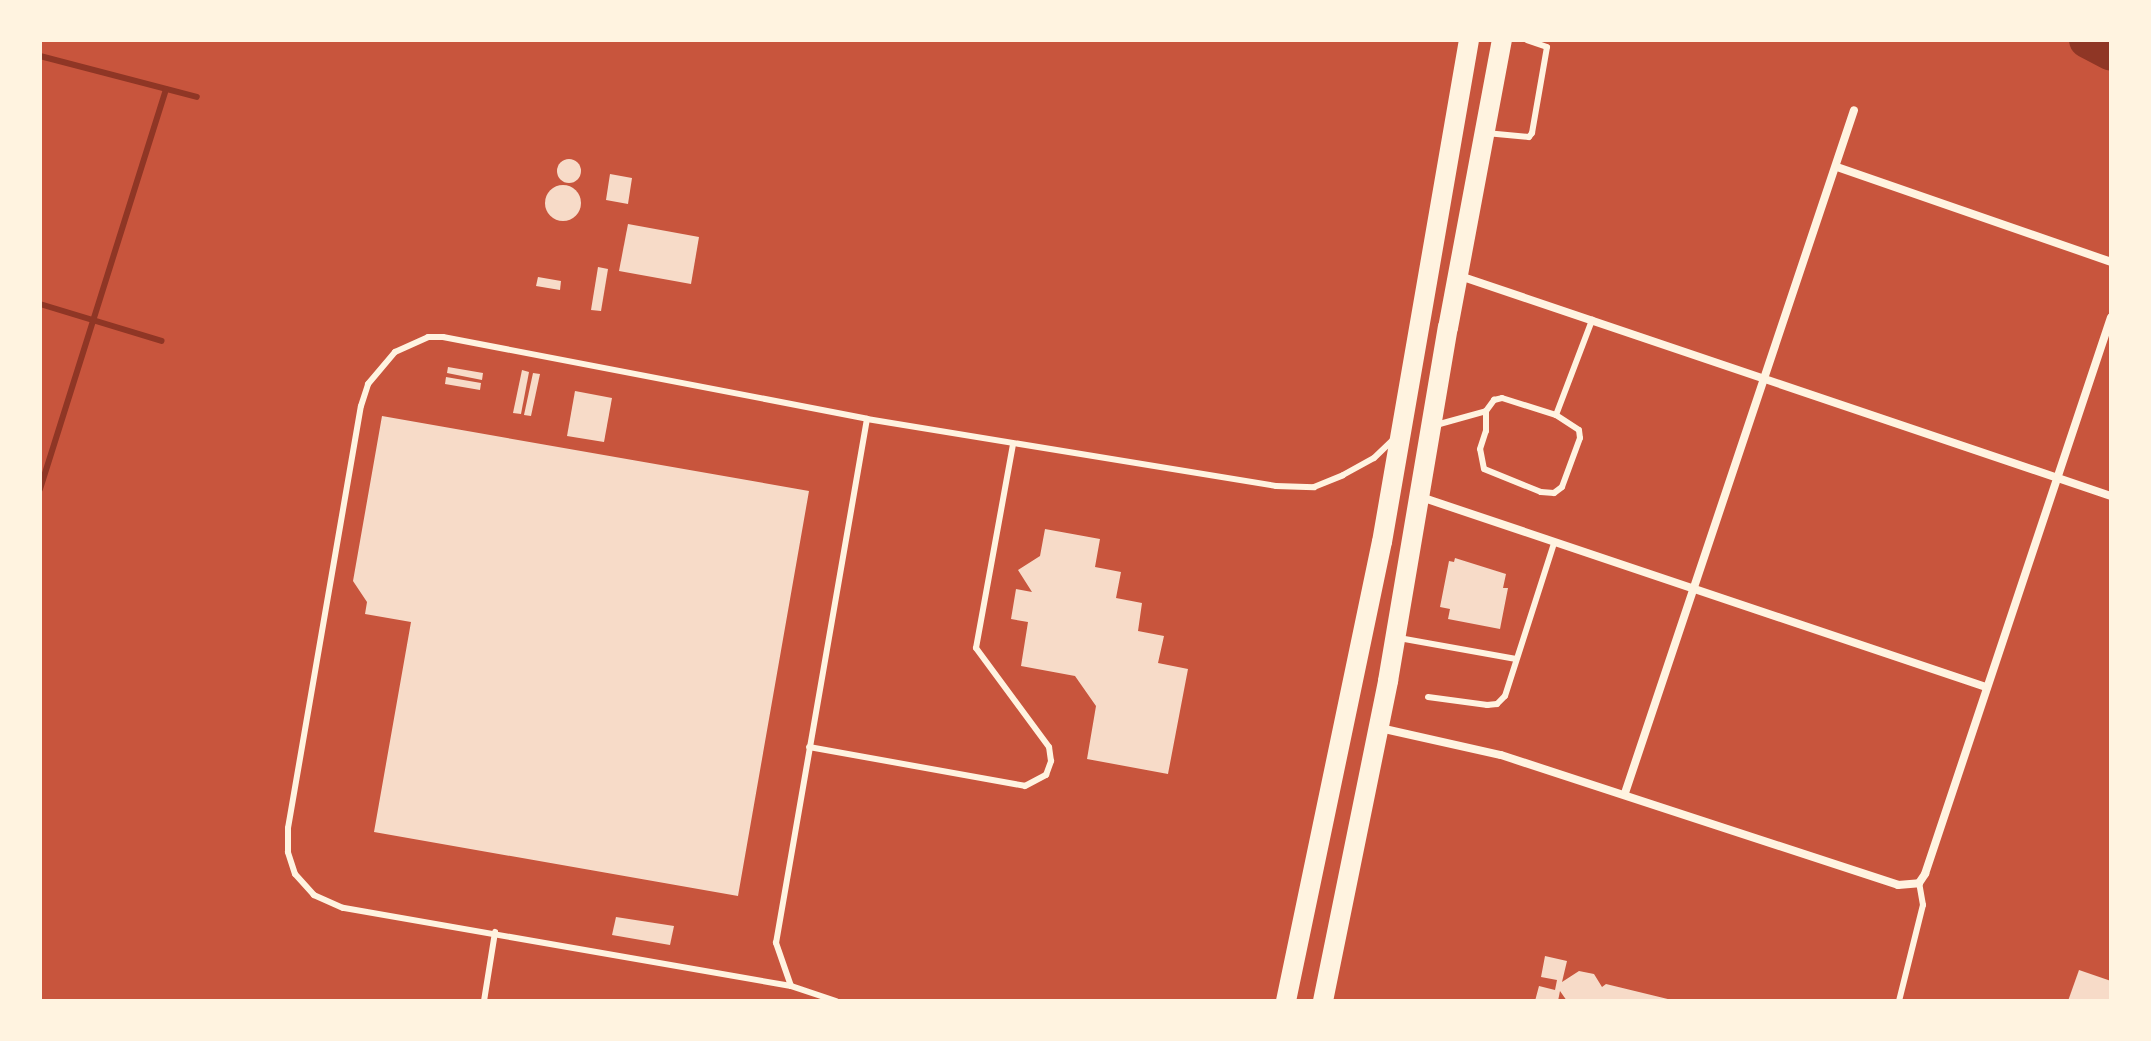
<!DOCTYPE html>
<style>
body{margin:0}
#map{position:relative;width:2151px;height:1041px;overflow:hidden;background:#c8553d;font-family:"DejaVu Sans",sans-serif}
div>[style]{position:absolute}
.stream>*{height:6px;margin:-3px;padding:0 3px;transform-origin:3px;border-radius:3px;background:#8f3625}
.river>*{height:36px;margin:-18px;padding:0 18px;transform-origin:18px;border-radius:18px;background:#8f3625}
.building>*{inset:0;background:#f7dbc8}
.round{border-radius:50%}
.service>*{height:6px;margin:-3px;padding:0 3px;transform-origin:3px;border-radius:3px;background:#fff3e0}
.minor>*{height:8px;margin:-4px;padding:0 4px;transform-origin:4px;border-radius:4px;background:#fff3e0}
.trunk>*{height:20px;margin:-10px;padding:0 10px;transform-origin:10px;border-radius:10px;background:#fff3e0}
span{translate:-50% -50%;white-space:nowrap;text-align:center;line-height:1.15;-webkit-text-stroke:7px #fff3e0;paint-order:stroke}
.frame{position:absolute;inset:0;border:42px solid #fff3e0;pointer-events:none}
</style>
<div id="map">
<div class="stream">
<i style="left:40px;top:56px;width:162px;rotate:14.6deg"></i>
<i style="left:40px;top:304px;width:127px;rotate:16.9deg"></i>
<i style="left:40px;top:489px;width:419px;rotate:-72.5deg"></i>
</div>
<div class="river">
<i style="left:2087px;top:40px;width:27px;rotate:28deg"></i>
</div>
<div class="building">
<i class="round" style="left:557px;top:159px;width:24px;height:24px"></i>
<i style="clip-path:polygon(610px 174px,632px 178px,628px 204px,606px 200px)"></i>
<i class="round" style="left:545px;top:185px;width:36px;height:36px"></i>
<i style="clip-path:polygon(628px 224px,699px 237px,691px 284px,619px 271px)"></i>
<i style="clip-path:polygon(598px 267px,608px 269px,601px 311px,591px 310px)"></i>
<i style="clip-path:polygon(538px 277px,561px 281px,560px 290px,536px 286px)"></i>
<i style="clip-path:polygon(448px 367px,483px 373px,482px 380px,447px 373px)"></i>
<i style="clip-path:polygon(522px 370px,529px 372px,521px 414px,513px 413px)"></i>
<i style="clip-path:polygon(533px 373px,540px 374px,531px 416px,524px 415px)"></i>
<i style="clip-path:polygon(446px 377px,481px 383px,480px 390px,445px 384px)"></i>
<i style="clip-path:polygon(575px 391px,612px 398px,604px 442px,567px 436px)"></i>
<i style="clip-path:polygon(382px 416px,809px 491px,738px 896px,374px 832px,411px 622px,365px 614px,367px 602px,353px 581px)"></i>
<i style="clip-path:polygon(1045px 529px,1100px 539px,1095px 567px,1121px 572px,1116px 598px,1142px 603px,1138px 631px,1164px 636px,1158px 663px,1188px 669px,1168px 774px,1087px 759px,1096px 706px,1075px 676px,1021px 666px,1028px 622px,1011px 619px,1016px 589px,1032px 592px,1018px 570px,1040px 556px)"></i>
<i style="clip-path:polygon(1455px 558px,1506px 574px,1503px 588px,1508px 588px,1500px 629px,1448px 619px,1450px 609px,1440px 607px,1449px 561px,1454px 562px)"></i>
<i style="clip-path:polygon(616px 917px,674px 926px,670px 945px,612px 935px)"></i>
<i style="clip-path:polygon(1545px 956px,1567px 961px,1562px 982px,1579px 971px,1594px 974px,1602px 987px,1606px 984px,1676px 1001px,1567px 1001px,1560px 991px,1558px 1001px,1535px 1001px,1539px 986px,1555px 990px,1557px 980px,1541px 977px)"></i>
<i style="clip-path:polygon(2079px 970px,2111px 981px,2111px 1001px,2068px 1001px)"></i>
</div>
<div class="service">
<i style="left:1486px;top:133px;width:43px;rotate:5.3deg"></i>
<i style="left:1529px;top:137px;width:5px;rotate:-53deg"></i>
<i style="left:1532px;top:133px;width:87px;rotate:-80.1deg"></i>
<i style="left:1547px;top:47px;width:21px;rotate:-161deg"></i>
<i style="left:1556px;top:415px;width:102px;rotate:-69.2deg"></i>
<i style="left:1436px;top:425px;width:52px;rotate:-15.6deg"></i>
<i style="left:1486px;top:411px;width:14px;rotate:-54deg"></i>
<i style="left:1494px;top:400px;width:8px;rotate:-14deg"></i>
<i style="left:1502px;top:398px;width:57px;rotate:17.5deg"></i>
<i style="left:1556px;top:415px;width:27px;rotate:33deg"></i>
<i style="left:1579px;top:430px;width:8px;rotate:83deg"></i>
<i style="left:1580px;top:438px;width:52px;rotate:110.2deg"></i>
<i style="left:1562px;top:487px;width:10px;rotate:143deg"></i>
<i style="left:1554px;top:493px;width:13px;rotate:-176deg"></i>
<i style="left:1541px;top:492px;width:61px;rotate:-158deg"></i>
<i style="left:1484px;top:469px;width:20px;rotate:-101deg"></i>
<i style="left:1480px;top:449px;width:19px;rotate:-72deg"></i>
<i style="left:1486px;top:431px;width:20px;rotate:-90deg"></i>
<i style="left:1399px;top:638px;width:119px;rotate:10.2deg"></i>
<i style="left:1428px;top:697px;width:60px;rotate:7.7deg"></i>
<i style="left:1487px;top:705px;width:10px;rotate:-6deg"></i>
<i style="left:1497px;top:704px;width:11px;rotate:-45deg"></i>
<i style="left:1505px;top:696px;width:161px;rotate:-72.2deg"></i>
<i style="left:809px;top:747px;width:219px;rotate:10.2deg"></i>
<i style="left:1025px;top:786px;width:24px;rotate:-28deg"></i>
<i style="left:1046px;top:775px;width:15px;rotate:-70deg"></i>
<i style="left:1051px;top:761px;width:14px;rotate:-98deg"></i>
<i style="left:1049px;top:747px;width:123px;rotate:-126.4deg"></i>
<i style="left:976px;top:648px;width:207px;rotate:-79.7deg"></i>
<i style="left:791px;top:986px;width:455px;rotate:-170.1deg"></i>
<i style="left:343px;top:908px;width:32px;rotate:-156deg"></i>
<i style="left:314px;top:895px;width:28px;rotate:-132deg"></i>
<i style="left:295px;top:874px;width:23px;rotate:-108deg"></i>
<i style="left:288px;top:852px;width:24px;rotate:-90deg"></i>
<i style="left:288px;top:828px;width:428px;rotate:-80.2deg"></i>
<i style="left:361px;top:406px;width:23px;rotate:-72deg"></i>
<i style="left:368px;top:384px;width:42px;rotate:-49.8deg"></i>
<i style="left:395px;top:352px;width:36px;rotate:-24deg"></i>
<i style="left:428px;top:337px;width:15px"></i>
<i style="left:443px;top:337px;width:432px;rotate:10.9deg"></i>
<i style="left:867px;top:419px;width:414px;rotate:9.3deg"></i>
<i style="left:1276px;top:486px;width:38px;rotate:2deg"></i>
<i style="left:1314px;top:487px;width:31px;rotate:-22deg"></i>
<i style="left:1343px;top:475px;width:35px;rotate:-29deg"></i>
<i style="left:1374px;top:458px;width:28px;rotate:-44deg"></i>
<i style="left:484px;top:1001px;width:70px;rotate:-80.9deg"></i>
<i style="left:836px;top:1001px;width:47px;rotate:-161.6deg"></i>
<i style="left:791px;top:986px;width:46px;rotate:-109.2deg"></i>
<i style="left:776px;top:943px;width:532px;rotate:-80.15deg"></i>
<i style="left:1899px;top:1001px;width:99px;rotate:-76deg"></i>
<i style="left:1923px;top:905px;width:22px;rotate:-100deg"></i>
</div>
<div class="minor">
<i style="left:1837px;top:167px;width:290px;rotate:19.1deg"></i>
<i style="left:1460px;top:276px;width:687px;rotate:18.67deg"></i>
<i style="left:1421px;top:497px;width:596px;rotate:18.59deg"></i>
<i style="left:1380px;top:728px;width:124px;rotate:12.6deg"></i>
<i style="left:1501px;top:755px;width:418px;rotate:18.1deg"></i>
<i style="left:1898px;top:885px;width:21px;rotate:-5deg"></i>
<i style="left:1919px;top:883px;width:11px;rotate:-56deg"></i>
<i style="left:1925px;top:874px;width:587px;rotate:-71.53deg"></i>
<i style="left:1625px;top:793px;width:720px;rotate:-71.46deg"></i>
</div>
<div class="trunk">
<i style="left:1286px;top:1001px;width:469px;rotate:-78.2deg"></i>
<i style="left:1382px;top:542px;width:509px;rotate:-80.17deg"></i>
<i style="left:1323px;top:1001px;width:327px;rotate:-78.5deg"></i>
<i style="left:1388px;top:681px;width:358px;rotate:-80.4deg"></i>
<i style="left:1448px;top:328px;width:293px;rotate:-79.4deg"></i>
</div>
<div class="frame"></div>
</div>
